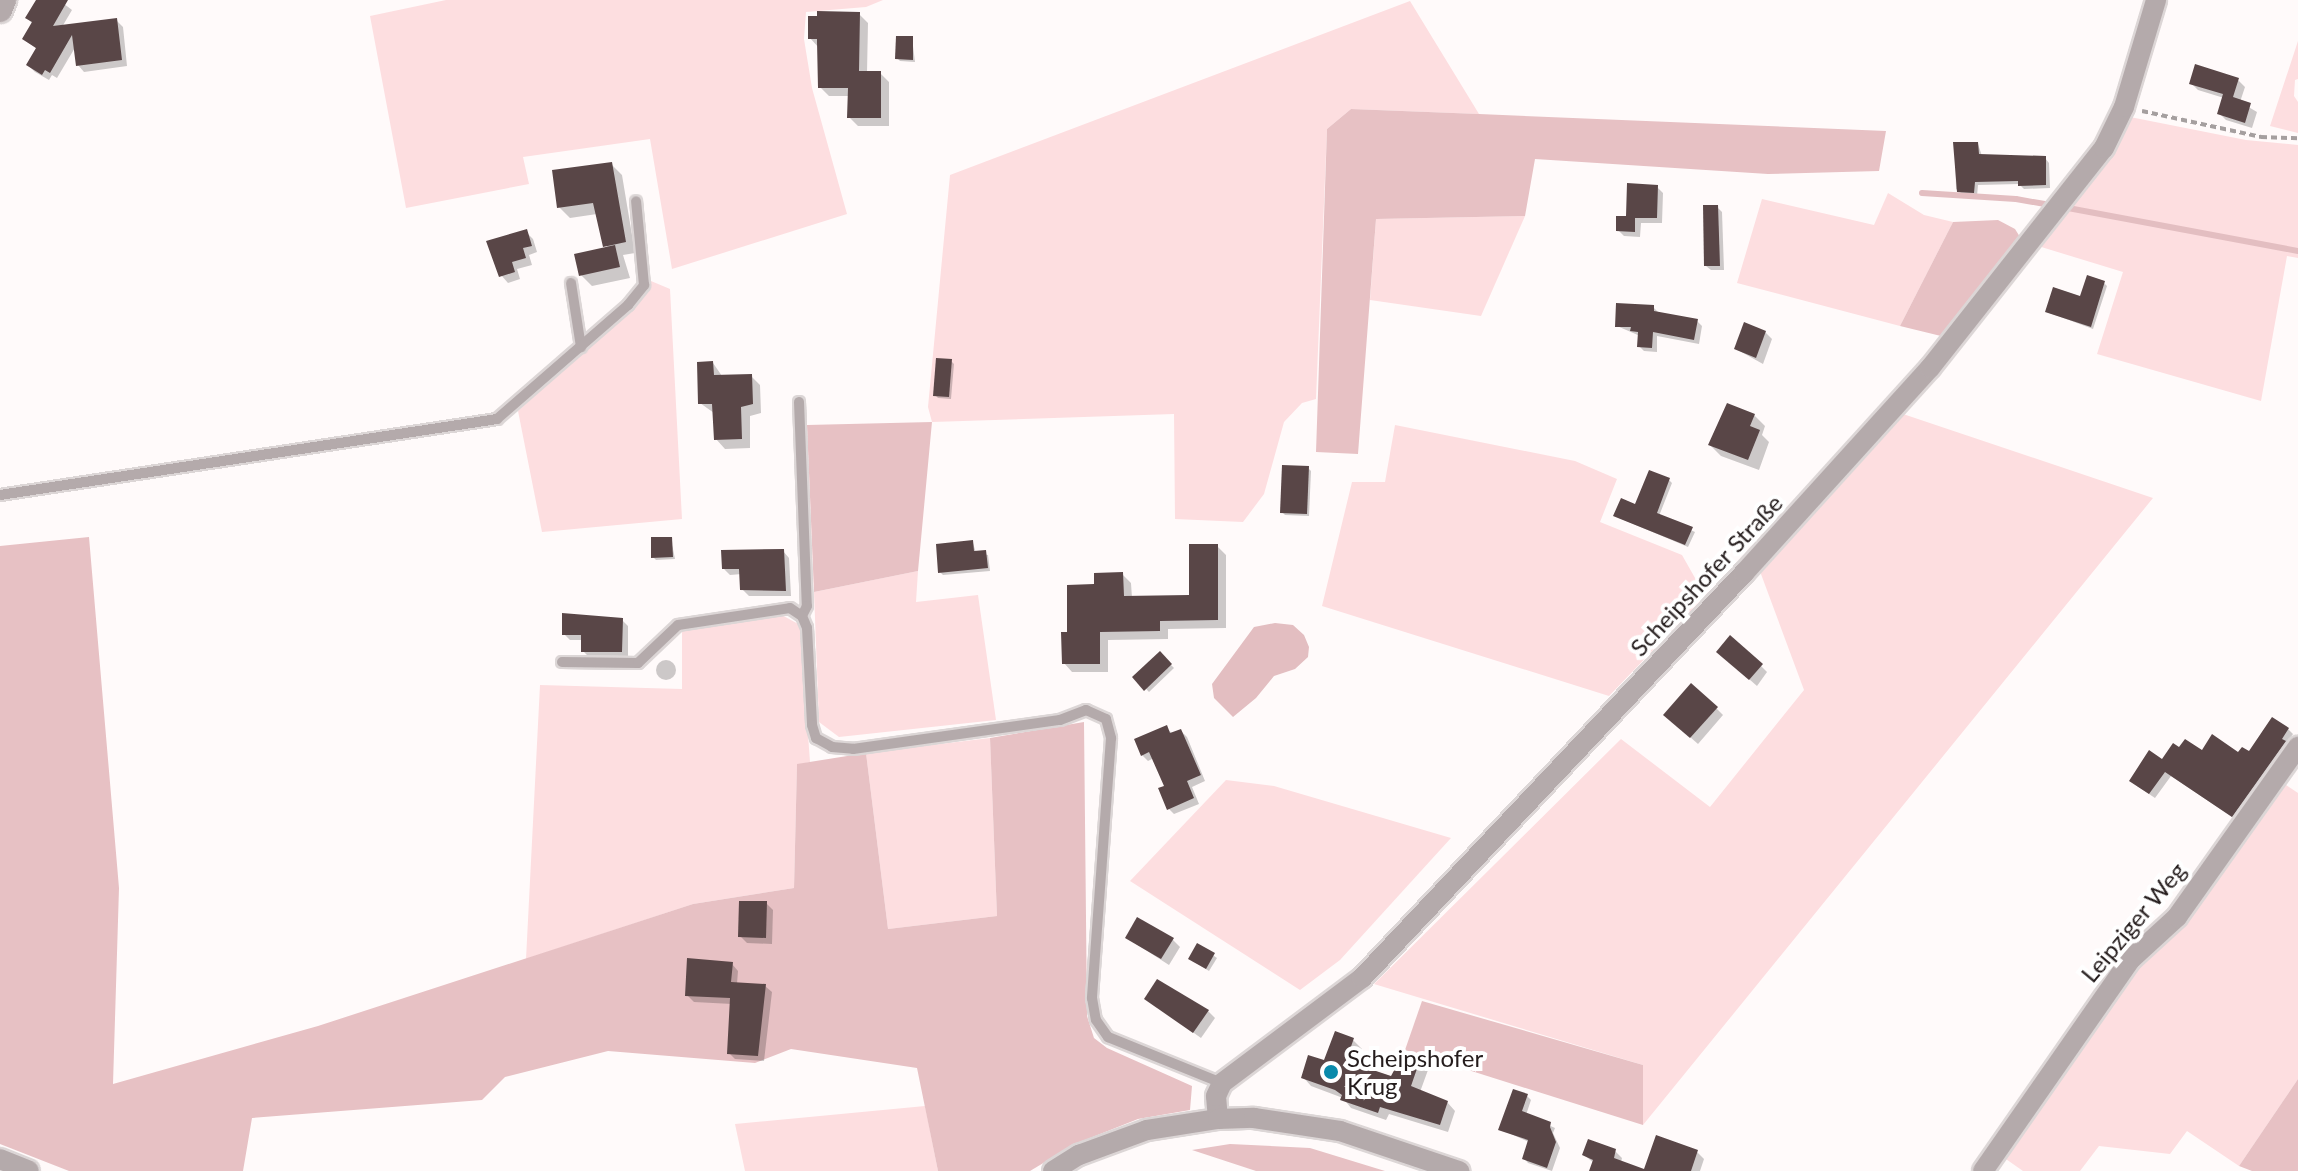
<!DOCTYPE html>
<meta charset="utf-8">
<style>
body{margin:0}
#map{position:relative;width:2298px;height:1171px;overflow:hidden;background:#fffafa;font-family:Lato,sans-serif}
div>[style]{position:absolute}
.green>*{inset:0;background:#fddee0}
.forest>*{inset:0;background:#e7c1c4}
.water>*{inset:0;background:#e3bec1}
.shadow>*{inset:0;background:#0003}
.round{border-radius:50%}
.stream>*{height:6px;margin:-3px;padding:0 3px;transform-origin:3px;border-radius:3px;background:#e3bec1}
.building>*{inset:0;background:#594647}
.path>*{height:4px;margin-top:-2px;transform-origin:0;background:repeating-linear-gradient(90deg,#a59f9f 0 6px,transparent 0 10px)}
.roads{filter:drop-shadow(2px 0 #dcd6d6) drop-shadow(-2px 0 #dcd6d6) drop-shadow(0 2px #dcd6d6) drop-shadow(0 -2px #dcd6d6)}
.service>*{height:10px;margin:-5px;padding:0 5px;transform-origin:5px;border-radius:5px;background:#b4aaab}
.minor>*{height:20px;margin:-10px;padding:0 10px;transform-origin:10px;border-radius:10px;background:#b4aaab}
.tertiary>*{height:24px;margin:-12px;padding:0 12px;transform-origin:12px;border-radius:12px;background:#b4aaab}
.dots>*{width:22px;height:22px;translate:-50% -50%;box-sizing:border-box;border:4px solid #fff;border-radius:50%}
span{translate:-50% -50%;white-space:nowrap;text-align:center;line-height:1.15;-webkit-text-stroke:8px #fff;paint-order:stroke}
.street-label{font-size:24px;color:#241c1c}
.poi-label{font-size:24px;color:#241c1c}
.left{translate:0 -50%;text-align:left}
</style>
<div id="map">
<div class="green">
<i style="clip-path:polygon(446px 0,883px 0,866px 7px,806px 12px,804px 39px,812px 88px,847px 214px,672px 269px,650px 139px,523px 157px,529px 184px,406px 208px,370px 16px)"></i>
<i style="clip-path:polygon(1410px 1px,1479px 114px,1351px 109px,1327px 129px,1316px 399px,1302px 403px,1284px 422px,1264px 494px,1243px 522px,1175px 519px,1174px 414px,932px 422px,928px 407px,950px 175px)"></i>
<i style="clip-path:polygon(2298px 41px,2298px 79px,2295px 80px,2294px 96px,2298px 102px,2298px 133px,2270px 126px)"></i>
<i style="clip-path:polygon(2130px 117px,2246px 140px,2298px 145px,2298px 258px,2287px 256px,2261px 401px,2097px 354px,2123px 272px,2038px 246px,2117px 143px)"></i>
<i style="clip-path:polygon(1888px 193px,1924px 215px,1953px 222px,1900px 326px,1737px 283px,1762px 199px,1874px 225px)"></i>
<i style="clip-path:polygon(1525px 216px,1481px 316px,1370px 300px,1376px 219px)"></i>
<i style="clip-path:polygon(651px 281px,670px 289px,682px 519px,542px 532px,518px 411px,644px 297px)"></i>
<i style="clip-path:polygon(1903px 414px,2153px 498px,1643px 1125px,1643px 1065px,1374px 984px,1621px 739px,1710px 807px,1804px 690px,1758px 566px)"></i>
<i style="clip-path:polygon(1395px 425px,1575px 461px,1617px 479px,1600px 522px,1682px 555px,1699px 585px,1709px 592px,1609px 696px,1322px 606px,1352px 482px,1385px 482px)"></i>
<i style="clip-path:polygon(918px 571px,916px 602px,978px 595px,996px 720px,839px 737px,819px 722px,814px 592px)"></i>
<i style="clip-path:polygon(780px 614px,800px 625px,810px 762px,797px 765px,794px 888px,693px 904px,526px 959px,540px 685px,682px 689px,682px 631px)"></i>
<i style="clip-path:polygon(990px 738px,997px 916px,888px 929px,866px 753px)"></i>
<i style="clip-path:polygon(1226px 780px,1274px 786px,1451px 838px,1340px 960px,1300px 990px,1130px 881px)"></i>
<i style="clip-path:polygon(2283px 783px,2298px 793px,2298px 1079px,2239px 1166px,2187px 1131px,2170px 1154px,2099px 1146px,2080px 1171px,2023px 1171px,2003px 1157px,2135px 966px)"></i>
<i style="clip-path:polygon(925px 1106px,938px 1171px,745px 1171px,735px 1124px)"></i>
</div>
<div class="forest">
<i style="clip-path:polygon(1351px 109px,1479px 114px,1886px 131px,1879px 171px,1768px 174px,1535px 159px,1525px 216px,1376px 219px,1358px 454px,1316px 452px,1327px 129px)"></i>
<i style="clip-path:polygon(1998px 220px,2015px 229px,2020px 237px,1941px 336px,1900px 326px,1953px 222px)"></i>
<i style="clip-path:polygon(932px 422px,918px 571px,814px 592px,807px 425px)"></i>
<i style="clip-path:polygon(89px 537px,119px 888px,113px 1084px,318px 1026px,693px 904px,794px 888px,797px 764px,866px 753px,888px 929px,997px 916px,990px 738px,1084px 722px,1087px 1016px,1094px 1038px,1107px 1048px,1192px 1086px,1190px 1110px,1138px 1119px,1075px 1144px,1030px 1171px,938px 1171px,917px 1068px,791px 1049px,755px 1063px,608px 1051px,505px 1077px,482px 1100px,252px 1118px,243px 1171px,69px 1171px,0 1144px,0 546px)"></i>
<i style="clip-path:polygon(1422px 1001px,1643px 1065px,1643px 1125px,1405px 1050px)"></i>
<i style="clip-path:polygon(2298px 1079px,2298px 1171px,2252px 1171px,2239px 1166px)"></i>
<i style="clip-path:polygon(1230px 1144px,1310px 1148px,1385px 1171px,1256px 1171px,1192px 1150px)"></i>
</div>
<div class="water">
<i style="clip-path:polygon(1275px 623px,1293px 625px,1304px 635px,1309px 647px,1308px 657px,1295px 669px,1274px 676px,1256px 698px,1233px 717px,1214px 698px,1212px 684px,1254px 627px)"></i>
</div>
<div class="shadow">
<i style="clip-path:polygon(38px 0,59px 0,72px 10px,62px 27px,116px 20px,123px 27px,127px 66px,84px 72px,78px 65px,76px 46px,57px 78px,52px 75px,49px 80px,35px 72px,28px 65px,37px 49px,24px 39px,33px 24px,27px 18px)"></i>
<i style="clip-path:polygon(859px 14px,868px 23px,867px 73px,880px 73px,889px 82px,889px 126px,858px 126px,849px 117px,849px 96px,829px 96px,820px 87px,819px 48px,810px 38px)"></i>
<i style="clip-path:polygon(912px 38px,915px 62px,900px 61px,897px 58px)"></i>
<i style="clip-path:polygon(2238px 80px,2245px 87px,2240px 102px,2257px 112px,2252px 128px,2226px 120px,2219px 113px,2224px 98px,2198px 90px,2191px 83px)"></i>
<i style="clip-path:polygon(1955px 144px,1978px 144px,1982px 156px,2045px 158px,2049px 163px,2050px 188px,2024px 189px,2019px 184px,1978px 185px,1977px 196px,1961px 193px,1956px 189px)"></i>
<i style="clip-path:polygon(611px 164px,622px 175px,635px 253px,623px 255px,630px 278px,592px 286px,581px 275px,608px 249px,597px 214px,570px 218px,559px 207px)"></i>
<i style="clip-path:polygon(1657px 187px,1663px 193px,1662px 223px,1641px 223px,1640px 237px,1624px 236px,1618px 230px)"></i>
<i style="clip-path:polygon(1717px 207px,1722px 212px,1724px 270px,1711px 270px,1706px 266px)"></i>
<i style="clip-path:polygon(526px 232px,533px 239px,537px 252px,529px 255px,532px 265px,517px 269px,520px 279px,508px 283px,501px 275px)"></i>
<i style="clip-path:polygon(2104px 283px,2107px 286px,2093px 329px,2047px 312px,2082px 299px)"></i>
<i style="clip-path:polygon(1653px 307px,1659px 313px,1697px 321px,1702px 326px,1699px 344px,1657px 336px,1657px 352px,1644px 351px,1639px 346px,1640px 336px,1617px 326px)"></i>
<i style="clip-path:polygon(1765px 332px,1772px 339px,1763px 364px,1736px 349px)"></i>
<i style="clip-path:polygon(951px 361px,954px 364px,951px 399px,938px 398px,935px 395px)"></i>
<i style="clip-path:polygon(713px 363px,722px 376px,751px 376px,760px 385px,761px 413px,750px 416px,750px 448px,725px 449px,716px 439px,714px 413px,700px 403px)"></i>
<i style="clip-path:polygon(1754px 415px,1765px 426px,1762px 435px,1769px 442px,1759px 470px,1721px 456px,1710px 445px)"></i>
<i style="clip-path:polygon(1308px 468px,1311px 471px,1309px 516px,1285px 515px,1282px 512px)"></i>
<i style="clip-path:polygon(1669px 480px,1672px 483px,1659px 516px,1695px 532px,1688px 547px,1619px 518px)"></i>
<i style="clip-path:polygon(671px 539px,675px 559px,656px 560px,653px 557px)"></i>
<i style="clip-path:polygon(973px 543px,976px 553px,988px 555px,990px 571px,943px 575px,940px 572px)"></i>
<i style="clip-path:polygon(1217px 546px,1226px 555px,1226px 628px,1168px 629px,1168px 639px,1108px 640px,1108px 672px,1072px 672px,1064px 663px,1069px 634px,1096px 586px,1122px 574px,1131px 583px,1132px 598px,1191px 597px)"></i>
<i style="clip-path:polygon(783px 551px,789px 558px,791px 596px,749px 596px,742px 589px,742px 574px,730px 575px,724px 569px)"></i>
<i style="clip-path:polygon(622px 620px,628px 626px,628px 657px,589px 657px,583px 651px,583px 640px,570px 640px,564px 634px)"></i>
<i style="clip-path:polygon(1160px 654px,1174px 668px,1149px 692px,1135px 677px)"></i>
<i style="clip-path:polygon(1725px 658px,1760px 665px,1767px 672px,1757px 686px)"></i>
<i class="round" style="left:656px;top:660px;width:20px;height:20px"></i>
<i style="clip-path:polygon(1716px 708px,1723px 715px,1698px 744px,1673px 722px)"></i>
<i style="clip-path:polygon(1166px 728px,1173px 734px,1181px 731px,1187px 737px,1205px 781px,1192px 787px,1199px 804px,1174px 814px,1168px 808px,1166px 787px,1154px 758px,1148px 761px,1142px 755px)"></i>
<i style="clip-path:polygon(2288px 729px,2293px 734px,2286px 744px,2290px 748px,2238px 821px,2171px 776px,2155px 798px,2137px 786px,2163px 762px,2202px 753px,2250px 754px)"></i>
<i style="clip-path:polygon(766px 903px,773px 910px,772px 944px,747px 943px,740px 936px)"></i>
<i style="clip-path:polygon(1127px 938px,1173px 940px,1180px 947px,1169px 965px)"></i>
<i style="clip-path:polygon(1198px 945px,1217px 958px,1209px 971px,1193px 961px)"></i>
<i style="clip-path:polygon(732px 964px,738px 971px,737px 984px,765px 986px,772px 992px,764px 1061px,735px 1059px,729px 1053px,732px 1004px,694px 1002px,687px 995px)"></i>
<i style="clip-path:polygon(1146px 999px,1208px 1011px,1215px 1018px,1201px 1038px)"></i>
<i style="clip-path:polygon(1353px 1040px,1362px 1049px,1355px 1066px,1392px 1079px,1419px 1062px,1428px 1070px,1420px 1092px,1447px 1102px,1455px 1111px,1448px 1132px,1389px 1114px,1386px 1120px,1351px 1108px,1343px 1098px,1311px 1086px,1303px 1077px)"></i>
<i style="clip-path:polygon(1527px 1096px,1531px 1100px,1526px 1115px,1555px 1128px,1553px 1133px,1560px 1148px,1552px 1171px,1528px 1163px,1524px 1158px,1529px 1142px,1500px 1129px)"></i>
<i style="clip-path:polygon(1615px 1151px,1622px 1158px,1621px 1162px,1644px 1171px,1591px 1171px,1594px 1163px,1584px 1155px)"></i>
<i style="clip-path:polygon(1697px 1152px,1704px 1159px,1700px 1171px,1646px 1171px)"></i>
</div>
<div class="stream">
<i style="left:1922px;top:193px;width:94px;rotate:3.7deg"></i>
<i style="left:2016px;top:199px;width:35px;rotate:10deg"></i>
<i style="left:2068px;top:208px;width:234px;rotate:10.6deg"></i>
</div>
<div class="building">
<i style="clip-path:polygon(36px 0,68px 0,53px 26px,117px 18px,122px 60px,76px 66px,72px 35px,50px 73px,45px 70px,42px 75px,26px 65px,36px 48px,22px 39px,32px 22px,25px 18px)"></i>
<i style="clip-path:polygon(817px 11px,860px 12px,859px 71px,881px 71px,881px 118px,847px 118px,848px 88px,818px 88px,817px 42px,817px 39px,808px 39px,808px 16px,817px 16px)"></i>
<i style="clip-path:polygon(896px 36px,913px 36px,913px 60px,895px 59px)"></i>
<i style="clip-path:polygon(2195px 64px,2239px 78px,2233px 97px,2251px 103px,2245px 123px,2217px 114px,2223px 94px,2189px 84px)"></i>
<i style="clip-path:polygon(1953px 142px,1978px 142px,1979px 154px,2046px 156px,2046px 185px,2018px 186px,2018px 181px,1975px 182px,1974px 193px,1957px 192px)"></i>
<i style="clip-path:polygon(612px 162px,626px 242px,603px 247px,593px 203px,557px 208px,552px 170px)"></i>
<i style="clip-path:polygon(1627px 183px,1658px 185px,1657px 218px,1635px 218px,1635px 232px,1616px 231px,1616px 216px,1626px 216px)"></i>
<i style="clip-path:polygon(1703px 205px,1718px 205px,1720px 266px,1704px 266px)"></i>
<i style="clip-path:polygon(527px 229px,532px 246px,523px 248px,526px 258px,512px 262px,515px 272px,499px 277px,486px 241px)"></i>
<i style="clip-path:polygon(615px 245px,620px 267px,579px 276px,574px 254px)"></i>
<i style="clip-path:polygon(2087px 275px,2105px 281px,2091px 327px,2045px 312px,2053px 287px,2080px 296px)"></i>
<i style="clip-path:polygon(1616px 303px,1654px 305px,1654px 311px,1698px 319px,1694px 340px,1653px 332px,1652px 348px,1637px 347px,1638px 332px,1630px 331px,1631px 327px,1615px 327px)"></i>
<i style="clip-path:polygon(1744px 322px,1766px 331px,1756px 358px,1734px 349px)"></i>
<i style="clip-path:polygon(936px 358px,952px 359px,949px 397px,933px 396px)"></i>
<i style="clip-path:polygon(713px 361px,714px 375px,752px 374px,753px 404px,741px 407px,742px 439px,714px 440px,712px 404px,698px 404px,697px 362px)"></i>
<i style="clip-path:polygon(1727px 403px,1755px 414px,1750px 426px,1760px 430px,1748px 460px,1708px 445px)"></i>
<i style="clip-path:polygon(1282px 465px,1309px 466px,1307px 514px,1280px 513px)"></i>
<i style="clip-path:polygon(1649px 470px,1670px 478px,1657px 513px,1693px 527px,1685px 545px,1613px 516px,1621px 498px,1635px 504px)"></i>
<i style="clip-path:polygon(651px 537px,672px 537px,673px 557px,651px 558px)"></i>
<i style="clip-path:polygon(973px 540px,974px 551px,986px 550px,988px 568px,938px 573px,936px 544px)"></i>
<i style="clip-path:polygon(1189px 544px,1218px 544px,1218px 620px,1160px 621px,1160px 631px,1100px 632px,1100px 664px,1062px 664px,1061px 632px,1067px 632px,1067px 585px,1094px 584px,1094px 573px,1123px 572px,1124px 596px,1189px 595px)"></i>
<i style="clip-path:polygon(784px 549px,786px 591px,740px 590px,739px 569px,722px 569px,721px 550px)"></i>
<i style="clip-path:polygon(562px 613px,623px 618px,622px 652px,581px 652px,581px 635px,562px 635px)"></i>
<i style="clip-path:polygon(1730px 635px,1763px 664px,1749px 680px,1716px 652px)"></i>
<i style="clip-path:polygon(1160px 651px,1172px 664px,1144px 691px,1132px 677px)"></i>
<i style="clip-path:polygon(1691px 683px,1718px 707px,1690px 738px,1663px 715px)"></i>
<i style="clip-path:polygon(2272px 717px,2289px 728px,2282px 739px,2286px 741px,2232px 817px,2165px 772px,2149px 794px,2129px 781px,2149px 750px,2162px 759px,2173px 743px,2179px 747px,2185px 739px,2202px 750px,2212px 734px,2238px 752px,2242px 747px,2249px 751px)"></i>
<i style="clip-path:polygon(1167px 725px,1170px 733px,1181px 729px,1201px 775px,1187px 781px,1194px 798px,1167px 810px,1158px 788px,1164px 786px,1149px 752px,1141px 756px,1134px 739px)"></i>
<i style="clip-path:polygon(739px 901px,767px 901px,766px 938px,738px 937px)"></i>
<i style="clip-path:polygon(1137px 917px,1174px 938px,1161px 959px,1125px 938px)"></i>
<i style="clip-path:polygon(1197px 943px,1215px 953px,1206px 969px,1188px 959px)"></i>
<i style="clip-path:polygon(687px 958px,733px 962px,731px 982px,766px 984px,758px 1056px,727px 1054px,730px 998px,685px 996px)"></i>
<i style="clip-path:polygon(1157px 979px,1209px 1010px,1193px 1033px,1144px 999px)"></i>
<i style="clip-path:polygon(1335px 1031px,1354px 1038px,1346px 1061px,1391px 1076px,1403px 1054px,1420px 1060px,1411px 1086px,1448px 1101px,1440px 1125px,1380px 1107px,1378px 1113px,1340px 1100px,1342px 1095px,1335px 1090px,1301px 1078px,1308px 1055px,1324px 1060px)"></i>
<i style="clip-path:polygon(1513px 1089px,1528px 1094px,1522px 1111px,1551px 1122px,1550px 1127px,1556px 1142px,1547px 1168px,1522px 1159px,1528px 1140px,1498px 1130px)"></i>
<i style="clip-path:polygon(1656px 1135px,1698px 1150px,1691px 1171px,1589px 1171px,1593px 1160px,1582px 1155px,1588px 1139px,1616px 1149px,1614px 1158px,1644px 1169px)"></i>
</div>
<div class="path">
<i style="left:2142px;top:111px;width:122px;rotate:12.3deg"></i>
<i style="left:2261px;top:137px;width:37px;rotate:2deg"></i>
</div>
<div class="roads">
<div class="service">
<i style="left:571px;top:283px;width:65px;rotate:81.1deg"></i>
<i style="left:799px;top:402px;width:204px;rotate:87.8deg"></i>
<i style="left:807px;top:606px;width:11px;rotate:117deg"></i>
<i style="left:0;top:495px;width:503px;rotate:-8.69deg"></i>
<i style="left:497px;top:419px;width:174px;rotate:-41deg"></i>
<i style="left:628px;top:305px;width:26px;rotate:-51deg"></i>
<i style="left:644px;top:285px;width:84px;rotate:-95.4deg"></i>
<i style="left:562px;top:662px;width:76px;rotate:0.8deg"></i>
<i style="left:638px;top:663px;width:55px;rotate:-43.5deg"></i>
<i style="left:678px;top:625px;width:113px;rotate:-8.6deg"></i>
<i style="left:790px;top:608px;width:14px;rotate:34deg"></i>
<i style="left:802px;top:616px;width:13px;rotate:67deg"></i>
<i style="left:807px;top:628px;width:97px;rotate:87deg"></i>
<i style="left:812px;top:725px;width:14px;rotate:73deg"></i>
<i style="left:816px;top:738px;width:18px;rotate:29deg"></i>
<i style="left:832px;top:747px;width:21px;rotate:5deg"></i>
<i style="left:853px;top:749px;width:209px;rotate:-8deg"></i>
<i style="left:1060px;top:720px;width:28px;rotate:-21deg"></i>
<i style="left:1086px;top:710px;width:22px;rotate:24deg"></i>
<i style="left:1106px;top:719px;width:20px;rotate:75deg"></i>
<i style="left:1111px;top:738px;width:261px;rotate:94.2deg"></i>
<i style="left:1092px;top:998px;width:22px;rotate:80deg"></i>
<i style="left:1096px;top:1020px;width:21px;rotate:55deg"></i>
<i style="left:1108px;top:1037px;width:123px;rotate:22deg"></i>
</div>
<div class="minor">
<i style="left:1218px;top:1119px;width:23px;rotate:-95deg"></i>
<i style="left:1216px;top:1096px;width:14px;rotate:-65deg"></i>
<i style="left:1222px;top:1083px;width:175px;rotate:-36.9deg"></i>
<i style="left:1362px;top:978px;width:557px;rotate:-46.67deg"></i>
<i style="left:1744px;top:573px;width:277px;rotate:-47.8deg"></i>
<i style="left:1930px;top:368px;width:280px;rotate:-51.7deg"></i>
<i style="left:2104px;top:148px;width:46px;rotate:-64deg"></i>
<i style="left:2124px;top:107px;width:112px;rotate:-73.3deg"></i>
<i style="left:0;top:1159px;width:31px;rotate:22deg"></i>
<i style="left:1053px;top:1171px;width:31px;rotate:-32deg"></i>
<i style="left:1079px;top:1155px;width:72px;rotate:-20.2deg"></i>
<i style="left:1147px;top:1130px;width:72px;rotate:-8.8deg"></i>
<i style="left:1218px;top:1119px;width:36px;rotate:-2deg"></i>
<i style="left:1254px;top:1118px;width:87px;rotate:8.6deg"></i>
<i style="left:1340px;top:1131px;width:126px;rotate:18.6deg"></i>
<i style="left:1983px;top:1171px;width:257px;rotate:-55.1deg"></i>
<i style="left:2130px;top:960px;width:64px;rotate:-42.5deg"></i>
<i style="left:2177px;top:917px;width:209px;rotate:-54.6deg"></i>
</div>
<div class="tertiary">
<i style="left:0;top:10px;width:11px;rotate:-68deg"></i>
</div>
</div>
<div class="dots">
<i style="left:1331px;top:1072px;background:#098aab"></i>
</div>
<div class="street-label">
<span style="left:1706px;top:575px;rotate:-47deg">Scheipshofer Straße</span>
<span style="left:2133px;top:922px;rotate:-50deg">Leipziger Weg</span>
</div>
<div class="poi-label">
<span class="left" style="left:1347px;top:1072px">Scheipshofer<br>Krug</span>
</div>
</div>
